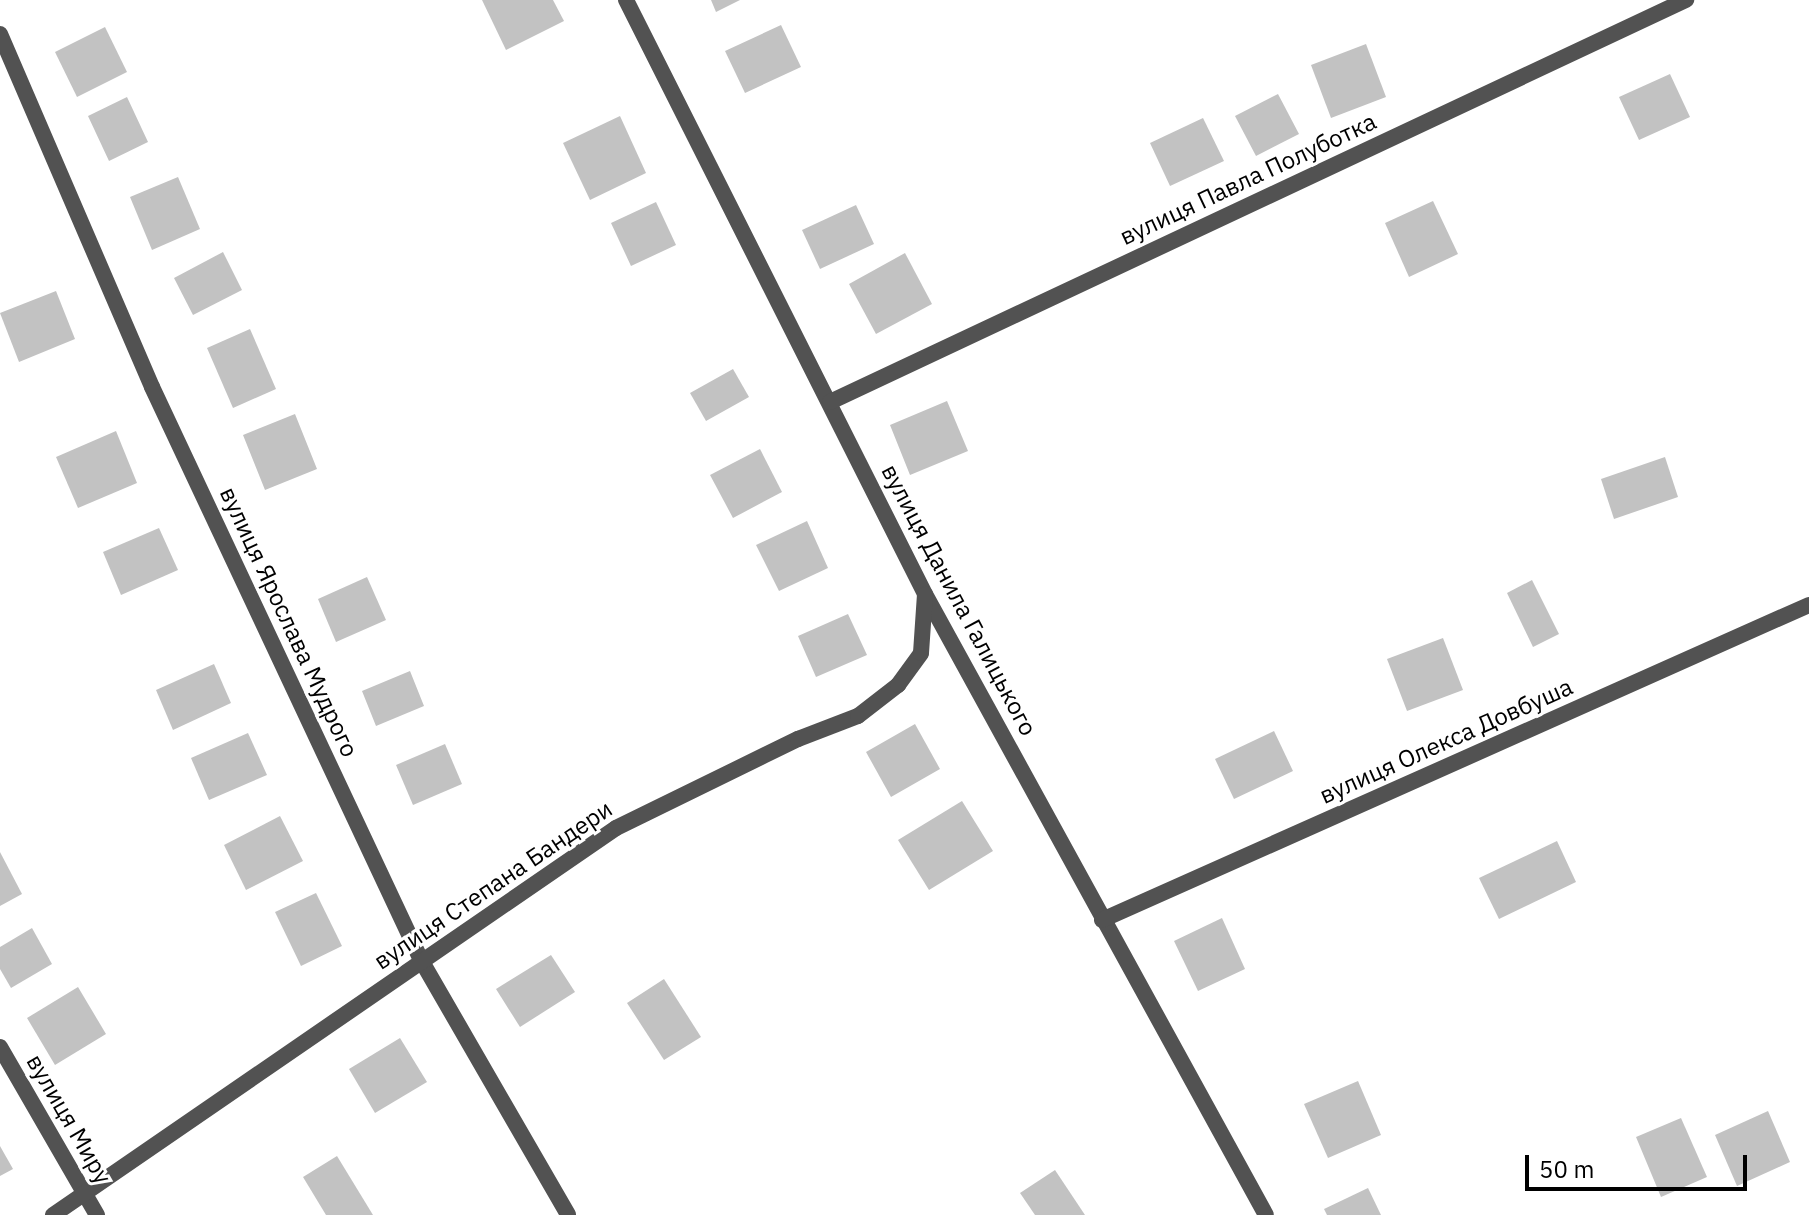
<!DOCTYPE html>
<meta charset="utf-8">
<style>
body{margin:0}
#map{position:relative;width:1809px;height:1215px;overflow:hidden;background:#fff;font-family:"IBM Plex Sans",sans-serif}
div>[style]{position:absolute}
.building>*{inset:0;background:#c2c2c2}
.street>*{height:16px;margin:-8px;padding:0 8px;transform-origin:8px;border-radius:8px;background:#525252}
span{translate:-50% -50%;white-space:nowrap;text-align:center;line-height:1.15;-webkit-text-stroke:6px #fff;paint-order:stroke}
.street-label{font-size:24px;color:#000}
.scale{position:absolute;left:1525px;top:1155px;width:222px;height:36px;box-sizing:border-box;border:4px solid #000;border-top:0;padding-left:10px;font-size:24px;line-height:28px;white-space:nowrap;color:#000;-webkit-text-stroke:6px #fff;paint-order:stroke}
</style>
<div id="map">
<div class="building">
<i style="clip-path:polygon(482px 0,553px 0,564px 21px,506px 50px)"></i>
<i style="clip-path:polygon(711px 0,740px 0,716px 12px)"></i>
<i style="clip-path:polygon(781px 25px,801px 67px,745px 93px,725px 51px)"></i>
<i style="clip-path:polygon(105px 27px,127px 72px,77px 97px,55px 52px)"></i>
<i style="clip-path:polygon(1366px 44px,1386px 97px,1331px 118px,1311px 65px)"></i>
<i style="clip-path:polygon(1670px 74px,1690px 117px,1639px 140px,1619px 97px)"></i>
<i style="clip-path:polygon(1278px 94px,1299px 134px,1256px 156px,1235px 116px)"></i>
<i style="clip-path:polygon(127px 97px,148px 142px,109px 161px,88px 116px)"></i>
<i style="clip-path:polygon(620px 116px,646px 173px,590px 200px,563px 143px)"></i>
<i style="clip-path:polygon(1203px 118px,1224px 161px,1170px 186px,1150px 143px)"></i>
<i style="clip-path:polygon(178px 177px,200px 229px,152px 250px,130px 197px)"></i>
<i style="clip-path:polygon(1433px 201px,1458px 254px,1409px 277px,1385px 223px)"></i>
<i style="clip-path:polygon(656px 202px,676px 245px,631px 266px,611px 223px)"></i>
<i style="clip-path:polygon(856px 205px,874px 244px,820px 269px,802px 230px)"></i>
<i style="clip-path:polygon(223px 252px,242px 290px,193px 315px,174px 278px)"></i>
<i style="clip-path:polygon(905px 253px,932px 304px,876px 334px,849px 284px)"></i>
<i style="clip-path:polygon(56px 291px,75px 339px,19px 362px,0 313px)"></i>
<i style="clip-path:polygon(250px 329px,276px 389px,233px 408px,207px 348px)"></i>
<i style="clip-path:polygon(733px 369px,749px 397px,706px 421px,690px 393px)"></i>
<i style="clip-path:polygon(947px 401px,968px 451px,910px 475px,890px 425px)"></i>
<i style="clip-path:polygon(295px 414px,317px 469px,265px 490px,243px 435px)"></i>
<i style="clip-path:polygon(116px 431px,137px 483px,78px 508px,56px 457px)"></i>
<i style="clip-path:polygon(760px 449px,782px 492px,733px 518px,710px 475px)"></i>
<i style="clip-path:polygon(1665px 457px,1678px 497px,1614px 519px,1601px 479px)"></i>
<i style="clip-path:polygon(807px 521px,828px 568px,779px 591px,756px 545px)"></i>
<i style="clip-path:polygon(159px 528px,178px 570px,121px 595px,103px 552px)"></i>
<i style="clip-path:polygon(367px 577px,386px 620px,336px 642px,318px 599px)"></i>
<i style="clip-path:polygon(1532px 580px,1559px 634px,1533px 647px,1507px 593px)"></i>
<i style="clip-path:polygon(848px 614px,867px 655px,816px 677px,798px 636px)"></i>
<i style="clip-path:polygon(1443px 638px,1463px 690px,1407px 711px,1387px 659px)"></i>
<i style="clip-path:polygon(214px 664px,231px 703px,173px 730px,156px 690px)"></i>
<i style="clip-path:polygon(410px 671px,424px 706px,376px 726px,362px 691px)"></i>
<i style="clip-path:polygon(915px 724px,940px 769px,891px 797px,866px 752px)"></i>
<i style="clip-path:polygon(1274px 731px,1293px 771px,1234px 799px,1215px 759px)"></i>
<i style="clip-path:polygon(248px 733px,267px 775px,209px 800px,191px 758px)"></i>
<i style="clip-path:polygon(445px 744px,462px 784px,413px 805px,396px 765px)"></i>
<i style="clip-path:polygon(962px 801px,993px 851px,929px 890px,898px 840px)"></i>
<i style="clip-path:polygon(280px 816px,303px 861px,246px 890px,224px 845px)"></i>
<i style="clip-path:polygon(1557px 841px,1576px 882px,1499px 919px,1479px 878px)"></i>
<i style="clip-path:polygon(0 852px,22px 894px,0 906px)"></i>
<i style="clip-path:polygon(316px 893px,342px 946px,301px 966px,275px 912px)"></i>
<i style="clip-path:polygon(1222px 918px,1245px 969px,1198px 991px,1174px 941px)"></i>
<i style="clip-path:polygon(32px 928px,52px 964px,11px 988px,0 969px,0 947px)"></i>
<i style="clip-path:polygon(551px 955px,575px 992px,520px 1027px,496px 989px)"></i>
<i style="clip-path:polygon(664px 979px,701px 1037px,664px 1060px,627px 1003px)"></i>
<i style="clip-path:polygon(78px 987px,106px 1034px,55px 1065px,27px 1018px)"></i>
<i style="clip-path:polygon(400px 1038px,427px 1082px,375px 1113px,349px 1069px)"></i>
<i style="clip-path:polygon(1358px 1081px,1381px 1135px,1328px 1158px,1304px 1104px)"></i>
<i style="clip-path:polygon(1768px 1111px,1790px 1162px,1737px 1186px,1715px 1135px)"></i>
<i style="clip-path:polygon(1681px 1118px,1707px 1177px,1661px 1197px,1636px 1137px)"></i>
<i style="clip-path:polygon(0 1146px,13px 1169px,0 1176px)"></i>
<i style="clip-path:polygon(337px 1156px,373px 1215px,326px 1215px,303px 1177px)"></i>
<i style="clip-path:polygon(1055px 1170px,1085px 1215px,1035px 1215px,1020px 1193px)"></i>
<i style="clip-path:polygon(1368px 1188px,1381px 1215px,1327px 1215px,1324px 1209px)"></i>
</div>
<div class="street">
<i style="left:626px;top:0;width:665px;rotate:63.28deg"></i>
<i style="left:925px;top:594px;width:708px;rotate:61.23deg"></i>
<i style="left:0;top:34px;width:384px;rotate:66.7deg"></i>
<i style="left:152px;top:387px;width:633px;rotate:64.85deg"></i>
<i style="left:421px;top:960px;width:294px;rotate:60deg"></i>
<i style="left:830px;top:402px;width:946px;rotate:-25.16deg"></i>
<i style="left:1102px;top:920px;width:774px;rotate:-24.02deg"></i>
<i style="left:0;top:1047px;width:194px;rotate:60deg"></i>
<i style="left:53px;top:1215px;width:683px;rotate:-34.5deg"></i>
<i style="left:616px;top:828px;width:203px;rotate:-26.1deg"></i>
<i style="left:798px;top:739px;width:64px;rotate:-21deg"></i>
<i style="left:858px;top:716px;width:51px;rotate:-37.8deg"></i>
<i style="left:898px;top:685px;width:39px;rotate:-54deg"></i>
<i style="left:921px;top:653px;width:58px;rotate:-86.1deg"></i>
</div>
<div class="street-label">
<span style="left:1248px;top:179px;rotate:-25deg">вулиця Павла Полуботка</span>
<span style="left:959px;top:600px;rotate:62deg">вулиця Данила Галицького</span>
<span style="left:289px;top:622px;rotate:65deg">вулиця Ярослава Мудрого</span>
<span style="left:1446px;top:741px;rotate:-24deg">вулиця Олекса Довбуша</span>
<span style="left:493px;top:885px;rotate:-34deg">вулиця Степана Бандери</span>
<span style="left:69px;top:1119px;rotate:60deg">вулиця Миру</span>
</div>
<div class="scale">50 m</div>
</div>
